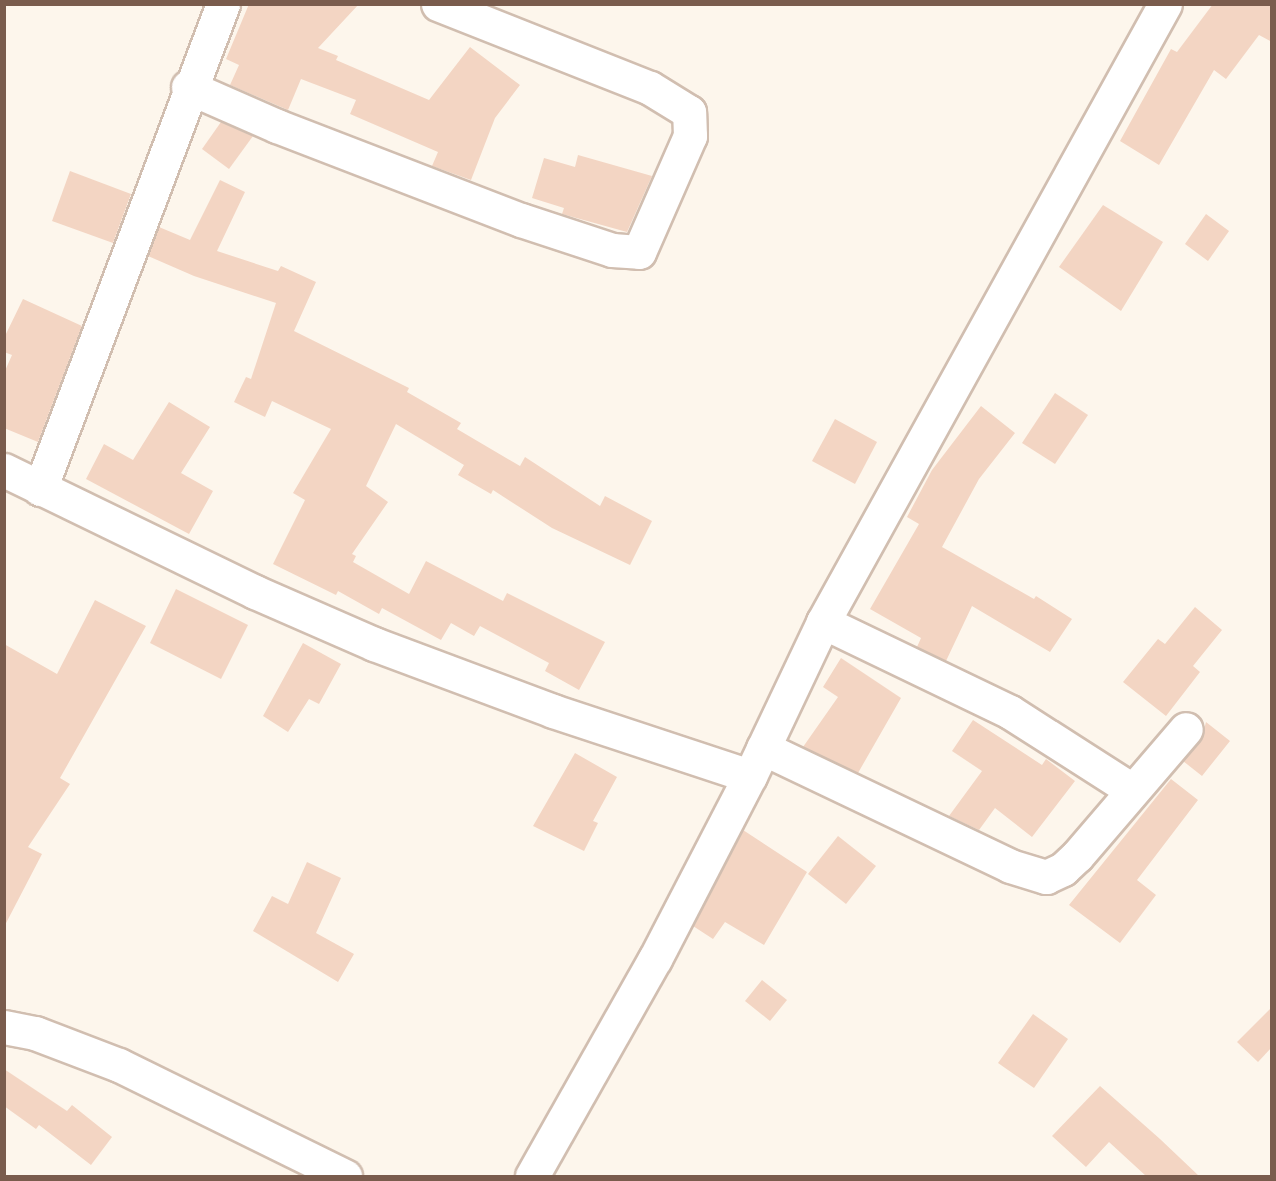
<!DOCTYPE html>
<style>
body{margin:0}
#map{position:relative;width:1276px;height:1181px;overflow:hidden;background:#fdf6ec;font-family:"Space Grotesk",sans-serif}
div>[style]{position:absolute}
.building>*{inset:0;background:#f3d5c3}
.roads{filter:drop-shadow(2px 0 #d1beb0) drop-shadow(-2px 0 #d1beb0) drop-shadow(0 2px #d1beb0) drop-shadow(0 -2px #d1beb0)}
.minor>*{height:33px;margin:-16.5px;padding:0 16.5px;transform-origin:16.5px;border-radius:16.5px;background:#fff}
span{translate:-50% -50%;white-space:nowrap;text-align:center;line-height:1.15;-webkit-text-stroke:6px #fffaf3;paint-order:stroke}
.frame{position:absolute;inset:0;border:6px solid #7a5c4d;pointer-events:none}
</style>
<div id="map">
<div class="building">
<i style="clip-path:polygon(249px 4px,359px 4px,318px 48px,338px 56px,336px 60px,429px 100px,470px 47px,520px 85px,495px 118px,471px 180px,432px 166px,438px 152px,350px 114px,356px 100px,301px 79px,288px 110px,230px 85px,239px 65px,226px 59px)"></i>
<i style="clip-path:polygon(1213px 4px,1272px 4px,1272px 42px,1259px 35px,1226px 79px,1214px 70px,1159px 165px,1120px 141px,1171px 49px,1177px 52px)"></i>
<i style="clip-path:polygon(221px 122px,253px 136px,229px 169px,202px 149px)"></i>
<i style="clip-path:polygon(578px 155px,652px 176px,627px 232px,562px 214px,564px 208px,532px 198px,544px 158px,575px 167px)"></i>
<i style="clip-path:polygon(70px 171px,131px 194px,113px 243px,52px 221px)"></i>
<i style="clip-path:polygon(220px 180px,245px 192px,217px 251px,278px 271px,281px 266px,316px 282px,294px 331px,409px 388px,407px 392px,461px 423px,457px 429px,520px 466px,525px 457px,600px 506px,605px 496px,652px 521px,630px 565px,552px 528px,493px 490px,491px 494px,458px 475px,464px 465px,396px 424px,366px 486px,388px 502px,352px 554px,356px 556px,353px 562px,409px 594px,426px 561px,503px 601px,507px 593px,605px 642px,579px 690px,545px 671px,549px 663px,480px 626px,474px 636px,451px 623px,441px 640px,382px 608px,379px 614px,338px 591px,336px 595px,273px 564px,305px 500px,293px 493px,331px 429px,272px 401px,265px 417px,234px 402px,246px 377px,251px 379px,276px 303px,194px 276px,148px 256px,159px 227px,190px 240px)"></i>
<i style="clip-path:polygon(1103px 205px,1163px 242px,1121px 311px,1059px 267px)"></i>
<i style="clip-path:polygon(1206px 214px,1229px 231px,1208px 261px,1185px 244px)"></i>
<i style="clip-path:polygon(23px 299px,82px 326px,38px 442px,4px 428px,4px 373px,12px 355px,4px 352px,4px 338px)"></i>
<i style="clip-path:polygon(1055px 393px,1088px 415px,1055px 464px,1022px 443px)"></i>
<i style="clip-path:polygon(169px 402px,210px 427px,181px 473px,213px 491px,189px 534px,86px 479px,104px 444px,133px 460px)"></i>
<i style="clip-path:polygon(981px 406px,1015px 433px,979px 479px,942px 547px,1034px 599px,1036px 596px,1072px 619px,1050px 652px,972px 606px,946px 661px,917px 647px,921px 638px,870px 609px,919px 524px,907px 517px,932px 470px)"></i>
<i style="clip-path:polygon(835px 419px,877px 442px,855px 484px,812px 461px)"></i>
<i style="clip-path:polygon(176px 589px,248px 625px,221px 679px,150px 643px)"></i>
<i style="clip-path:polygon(95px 600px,146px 626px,60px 778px,70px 784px,28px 847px,42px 854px,4px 927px,4px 644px,57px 674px)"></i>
<i style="clip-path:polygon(1195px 607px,1222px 630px,1193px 666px,1200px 672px,1166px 716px,1123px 682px,1158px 639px,1165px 644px)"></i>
<i style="clip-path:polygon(303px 643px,341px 664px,319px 704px,309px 699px,288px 732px,263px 716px)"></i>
<i style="clip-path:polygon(841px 658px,901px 698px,858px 773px,803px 747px,838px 697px,823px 687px)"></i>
<i style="clip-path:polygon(973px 720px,1042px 765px,1046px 759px,1075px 781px,1032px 837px,995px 808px,979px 830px,949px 816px,982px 771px,952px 751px)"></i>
<i style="clip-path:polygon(1206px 722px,1230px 741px,1202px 776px,1183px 761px,1201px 741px)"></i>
<i style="clip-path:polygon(575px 753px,617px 777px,593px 821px,598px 823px,584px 851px,533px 826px)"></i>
<i style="clip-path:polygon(1171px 779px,1198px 800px,1137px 880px,1156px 895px,1120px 943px,1069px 905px)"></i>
<i style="clip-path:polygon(743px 830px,807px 872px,764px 945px,725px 922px,713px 939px,693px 926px)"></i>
<i style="clip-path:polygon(838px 836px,876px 866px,846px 904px,808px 874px)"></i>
<i style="clip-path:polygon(307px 862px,341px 878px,316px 933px,354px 954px,338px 982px,253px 931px,272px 896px,288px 904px)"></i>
<i style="clip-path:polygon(762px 980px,787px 1000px,770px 1021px,745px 1001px)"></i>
<i style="clip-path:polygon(1272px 1007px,1272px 1047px,1258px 1062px,1237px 1042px)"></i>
<i style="clip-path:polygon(1033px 1014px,1068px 1039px,1034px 1088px,998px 1063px)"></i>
<i style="clip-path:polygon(4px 1069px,67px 1111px,72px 1105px,112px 1137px,91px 1165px,39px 1125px,36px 1129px,4px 1106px)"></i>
<i style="clip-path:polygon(1100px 1086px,1160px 1139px,1199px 1176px,1146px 1176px,1109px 1142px,1086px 1167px,1052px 1136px)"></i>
</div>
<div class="roads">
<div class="minor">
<i style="left:188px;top:87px;width:97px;rotate:23.7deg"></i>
<i style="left:277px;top:126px;width:261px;rotate:21.1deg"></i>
<i style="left:521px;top:220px;width:96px;rotate:18.2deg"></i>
<i style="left:612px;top:250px;width:27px;rotate:4deg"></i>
<i style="left:639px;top:252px;width:127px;rotate:-66.3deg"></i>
<i style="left:690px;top:136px;width:24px;rotate:-92deg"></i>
<i style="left:689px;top:112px;width:46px;rotate:-148.4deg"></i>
<i style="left:650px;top:88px;width:228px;rotate:-158.4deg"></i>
<i style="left:4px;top:470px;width:279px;rotate:25.9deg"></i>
<i style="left:255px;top:592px;width:130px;rotate:23.6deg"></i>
<i style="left:374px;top:644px;width:191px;rotate:20.5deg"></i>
<i style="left:553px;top:711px;width:207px;rotate:18.3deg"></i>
<i style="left:750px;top:776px;width:170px;rotate:-64.6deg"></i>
<i style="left:823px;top:622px;width:706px;rotate:-61.04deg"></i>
<i style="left:40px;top:489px;width:518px;rotate:-69.33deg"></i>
<i style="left:823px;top:622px;width:208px;rotate:25.7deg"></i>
<i style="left:1010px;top:712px;width:145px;rotate:32.6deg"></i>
<i style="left:763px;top:748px;width:274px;rotate:25.5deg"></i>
<i style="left:1010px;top:866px;width:38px;rotate:17deg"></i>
<i style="left:1046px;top:877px;width:19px;rotate:-25deg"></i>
<i style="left:1063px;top:869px;width:19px;rotate:-43deg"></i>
<i style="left:1077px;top:856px;width:167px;rotate:-49.4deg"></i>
<i style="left:4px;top:1027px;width:32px;rotate:11deg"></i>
<i style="left:35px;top:1033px;width:90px;rotate:20.9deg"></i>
<i style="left:119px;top:1065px;width:252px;rotate:26.2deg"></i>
<i style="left:532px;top:1176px;width:249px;rotate:-60.5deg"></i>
<i style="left:655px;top:959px;width:206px;rotate:-62.6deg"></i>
</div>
</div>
<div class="frame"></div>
</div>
